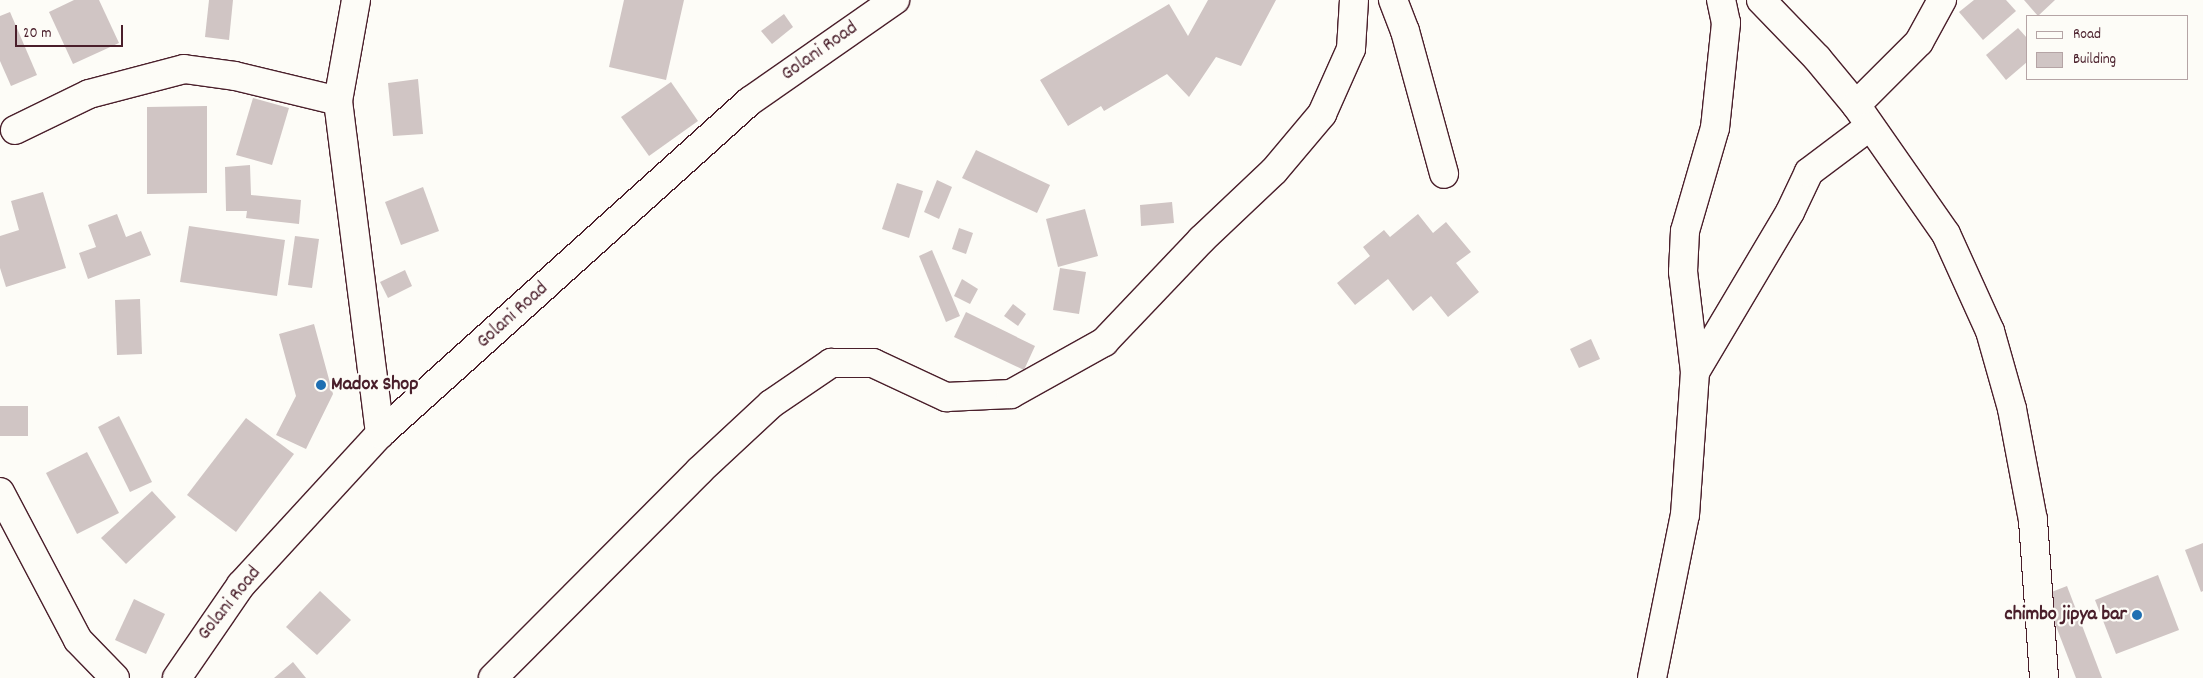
<!DOCTYPE html>
<style>
body{margin:0}
#map{position:relative;width:2203px;height:678px;overflow:hidden;background:#fdfcf7;font-family:Dekko,sans-serif}
div>[style]{position:absolute}
.building>*{inset:0;background:#d0c5c4}
.roads{filter:drop-shadow(1px 0 #4a1f2b) drop-shadow(-1px 0 #4a1f2b) drop-shadow(0 1px #4a1f2b) drop-shadow(0 -1px #4a1f2b)}
.minor>*{height:28px;margin:-14px;padding:0 14px;transform-origin:14px;border-radius:14px;background:#fdfcf7}
.dots>*{width:14px;height:14px;translate:-50% -50%;box-sizing:border-box;border:2px solid #fdfcf7;border-radius:50%}
span{translate:-50% -50%;white-space:nowrap;text-align:center;line-height:1.15;-webkit-text-stroke:4.5px #fdfcf7;paint-order:stroke}
.street-label{font-size:20px;color:#4a1f2b}
.poi-label{font-size:20px;color:#4a1f2b;font-weight:700}
.left{translate:0 -50%;text-align:left}
.right{translate:-100% -50%;text-align:right}
.legend{position:absolute;left:2026px;top:15px;width:162px;height:65px;box-sizing:border-box;background:#fdfcf7;border:1px solid #b5a4a5;margin:0;padding:6px 9px;list-style:none;font-size:15px;color:#4a1f2b}
.legend li{display:flex;align-items:center;gap:10px;height:25px}
.legend b{width:25px;border:1px solid #b5a4a5}
.scale{position:absolute;left:15px;top:25px;width:108px;height:22px;box-sizing:border-box;border:2px solid #4a1f2b;border-top:0;padding-left:6px;font-size:15px;line-height:18px;white-space:nowrap;color:#4a1f2b;-webkit-text-stroke:4px #fdfcf7;paint-order:stroke}
</style>
<div id="map">
<div class="building">
<i style="clip-path:polygon(74px 0,99px 0,119px 43px,73px 64px,49px 12px)"></i>
<i style="clip-path:polygon(209px 0,233px 0,229px 40px,205px 37px)"></i>
<i style="clip-path:polygon(624px 0,684px 0,666px 80px,609px 67px)"></i>
<i style="clip-path:polygon(1208px 0,1276px 0,1241px 66px,1216px 57px,1189px 97px,1167px 74px,1104px 111px,1101px 106px,1068px 126px,1040px 80px,1169px 4px,1188px 36px)"></i>
<i style="clip-path:polygon(1974px 0,2006px 0,2016px 11px,1983px 40px,1959px 12px)"></i>
<i style="clip-path:polygon(2024px 0,2055px 0,2038px 16px)"></i>
<i style="clip-path:polygon(10px 12px,37px 75px,11px 86px,0 61px,0 16px)"></i>
<i style="clip-path:polygon(784px 14px,793px 27px,772px 44px,761px 31px)"></i>
<i style="clip-path:polygon(2018px 28px,2027px 38px,2027px 62px,2006px 80px,1986px 55px)"></i>
<i style="clip-path:polygon(418px 79px,423px 134px,393px 136px,388px 83px)"></i>
<i style="clip-path:polygon(671px 82px,698px 121px,649px 156px,621px 117px)"></i>
<i style="clip-path:polygon(253px 98px,289px 108px,272px 165px,236px 155px)"></i>
<i style="clip-path:polygon(207px 106px,207px 193px,147px 194px,147px 107px)"></i>
<i style="clip-path:polygon(976px 150px,1050px 185px,1037px 213px,962px 178px)"></i>
<i style="clip-path:polygon(250px 165px,251px 195px,301px 200px,299px 224px,246px 218px,247px 211px,226px 211px,225px 167px)"></i>
<i style="clip-path:polygon(937px 180px,952px 187px,939px 219px,924px 212px)"></i>
<i style="clip-path:polygon(897px 183px,923px 191px,909px 238px,882px 229px)"></i>
<i style="clip-path:polygon(423px 187px,439px 231px,401px 245px,385px 202px)"></i>
<i style="clip-path:polygon(43px 192px,66px 268px,6px 287px,0 268px,0 236px,19px 230px,11px 201px)"></i>
<i style="clip-path:polygon(1172px 202px,1174px 223px,1141px 226px,1140px 205px)"></i>
<i style="clip-path:polygon(1085px 209px,1098px 256px,1058px 267px,1046px 219px)"></i>
<i style="clip-path:polygon(117px 214px,126px 237px,141px 231px,151px 255px,88px 279px,79px 253px,96px 247px,88px 225px)"></i>
<i style="clip-path:polygon(1418px 214px,1433px 233px,1446px 222px,1471px 252px,1456px 263px,1479px 292px,1448px 317px,1431px 296px,1413px 311px,1388px 279px,1355px 305px,1337px 283px,1370px 256px,1363px 247px,1384px 230px,1390px 237px)"></i>
<i style="clip-path:polygon(189px 226px,285px 240px,277px 296px,180px 282px)"></i>
<i style="clip-path:polygon(959px 228px,973px 233px,966px 254px,952px 249px)"></i>
<i style="clip-path:polygon(295px 236px,319px 239px,312px 288px,288px 285px)"></i>
<i style="clip-path:polygon(932px 250px,960px 316px,946px 322px,919px 256px)"></i>
<i style="clip-path:polygon(1060px 268px,1086px 272px,1079px 314px,1053px 310px)"></i>
<i style="clip-path:polygon(405px 270px,412px 286px,388px 298px,380px 282px)"></i>
<i style="clip-path:polygon(962px 279px,978px 289px,970px 304px,954px 296px)"></i>
<i style="clip-path:polygon(140px 299px,142px 354px,117px 355px,115px 300px)"></i>
<i style="clip-path:polygon(1013px 304px,1026px 314px,1018px 326px,1004px 316px)"></i>
<i style="clip-path:polygon(966px 312px,1035px 346px,1024px 370px,954px 337px)"></i>
<i style="clip-path:polygon(314px 324px,333px 394px,306px 449px,276px 435px,296px 396px,279px 334px)"></i>
<i style="clip-path:polygon(1591px 339px,1600px 359px,1579px 368px,1570px 349px)"></i>
<i style="clip-path:polygon(0 406px,28px 406px,28px 436px,0 436px)"></i>
<i style="clip-path:polygon(119px 416px,152px 482px,130px 492px,98px 427px)"></i>
<i style="clip-path:polygon(246px 418px,294px 454px,236px 532px,187px 495px)"></i>
<i style="clip-path:polygon(87px 452px,119px 513px,77px 534px,46px 473px)"></i>
<i style="clip-path:polygon(152px 491px,176px 517px,126px 564px,101px 538px)"></i>
<i style="clip-path:polygon(2203px 543px,2203px 591px,2201px 592px,2185px 550px)"></i>
<i style="clip-path:polygon(2158px 575px,2179px 630px,2116px 654px,2095px 600px)"></i>
<i style="clip-path:polygon(2067px 586px,2102px 678px,2076px 678px,2044px 595px)"></i>
<i style="clip-path:polygon(320px 591px,351px 620px,317px 655px,286px 627px)"></i>
<i style="clip-path:polygon(134px 599px,165px 614px,146px 654px,115px 640px)"></i>
<i style="clip-path:polygon(293px 662px,306px 678px,274px 678px)"></i>
</div>
<div class="roads">
<div class="minor">
<i style="left:356px;top:0;width:103px;rotate:100.1deg"></i>
<i style="left:338px;top:101px;width:336px;rotate:82.8deg"></i>
<i style="left:1393px;top:0;width:33px;rotate:69deg"></i>
<i style="left:1405px;top:31px;width:148px;rotate:74.7deg"></i>
<i style="left:1761px;top:0;width:81px;rotate:46deg"></i>
<i style="left:1817px;top:58px;width:61px;rotate:50.3deg"></i>
<i style="left:1856px;top:105px;width:157px;rotate:55.1deg"></i>
<i style="left:1946px;top:234px;width:107px;rotate:65.6deg"></i>
<i style="left:1990px;top:331px;width:81px;rotate:74.2deg"></i>
<i style="left:2012px;top:409px;width:113px;rotate:79.3deg"></i>
<i style="left:2033px;top:520px;width:158px;rotate:86deg"></i>
<i style="left:1856px;top:105px;width:89px;rotate:-45deg"></i>
<i style="left:1919px;top:42px;width:48px;rotate:-61.3deg"></i>
<i style="left:15px;top:130px;width:82px;rotate:-25.9deg"></i>
<i style="left:89px;top:94px;width:98px;rotate:-14.7deg"></i>
<i style="left:184px;top:69px;width:51px;rotate:7.8deg"></i>
<i style="left:235px;top:76px;width:106px;rotate:13.6deg"></i>
<i style="left:1695px;top:372px;width:101px;rotate:-96.8deg"></i>
<i style="left:1683px;top:272px;width:41px;rotate:-87.2deg"></i>
<i style="left:1685px;top:231px;width:107px;rotate:-73.8deg"></i>
<i style="left:1715px;top:128px;width:106px;rotate:-84deg"></i>
<i style="left:1726px;top:23px;width:24px;rotate:-102deg"></i>
<i style="left:0;top:492px;width:167px;rotate:62.2deg"></i>
<i style="left:78px;top:640px;width:53px;rotate:45.8deg"></i>
<i style="left:177px;top:678px;width:113px;rotate:-55.5deg"></i>
<i style="left:241px;top:585px;width:205px;rotate:-47.4deg"></i>
<i style="left:380px;top:434px;width:498px;rotate:-42deg"></i>
<i style="left:750px;top:101px;width:177px;rotate:-34.9deg"></i>
<i style="left:493px;top:678px;width:292px;rotate:-45.1deg"></i>
<i style="left:699px;top:471px;width:98px;rotate:-42.9deg"></i>
<i style="left:771px;top:404px;width:73px;rotate:-34.3deg"></i>
<i style="left:831px;top:363px;width:42px"></i>
<i style="left:873px;top:363px;width:81px;rotate:25deg"></i>
<i style="left:946px;top:397px;width:65px;rotate:-2.6deg"></i>
<i style="left:1011px;top:394px;width:107px;rotate:-29.2deg"></i>
<i style="left:1104px;top:342px;width:141px;rotate:-46.4deg"></i>
<i style="left:1201px;top:240px;width:100px;rotate:-43.4deg"></i>
<i style="left:1274px;top:171px;width:75px;rotate:-49.9deg"></i>
<i style="left:1322px;top:114px;width:71px;rotate:-66deg"></i>
<i style="left:1351px;top:49px;width:49px;rotate:-86.5deg"></i>
<i style="left:1652px;top:678px;width:166px;rotate:-78.6deg"></i>
<i style="left:1685px;top:515px;width:143px;rotate:-86deg"></i>
<i style="left:1695px;top:372px;width:186px;rotate:-59.3deg"></i>
<i style="left:1790px;top:212px;width:44px;rotate:-64.6deg"></i>
<i style="left:1809px;top:172px;width:75px;rotate:-36.9deg"></i>
</div>
</div>
<div class="dots">
<i style="left:321px;top:385px;background:#1f6fb2"></i>
<i style="left:2137px;top:615px;background:#1f6fb2"></i>
</div>
<div class="street-label">
<span style="left:820px;top:52px;rotate:-35deg">Golani Road</span>
<span style="left:513px;top:316px;rotate:-42deg">Golani Road</span>
<span style="left:230px;top:604px;rotate:-51deg">Golani Road</span>
</div>
<div class="poi-label">
<span class="left" style="left:331px;top:385px">Madox Shop</span>
<span class="right" style="left:2127px;top:615px">chimbo jipya bar</span>
</div>
<ul class="legend">
<li><b style="height:6px;background:#fdfcf7"></b>Road</li>
<li><b style="height:14px;background:#d0c5c4"></b>Building</li>
</ul>
<div class="scale">20 m</div>
</div>
